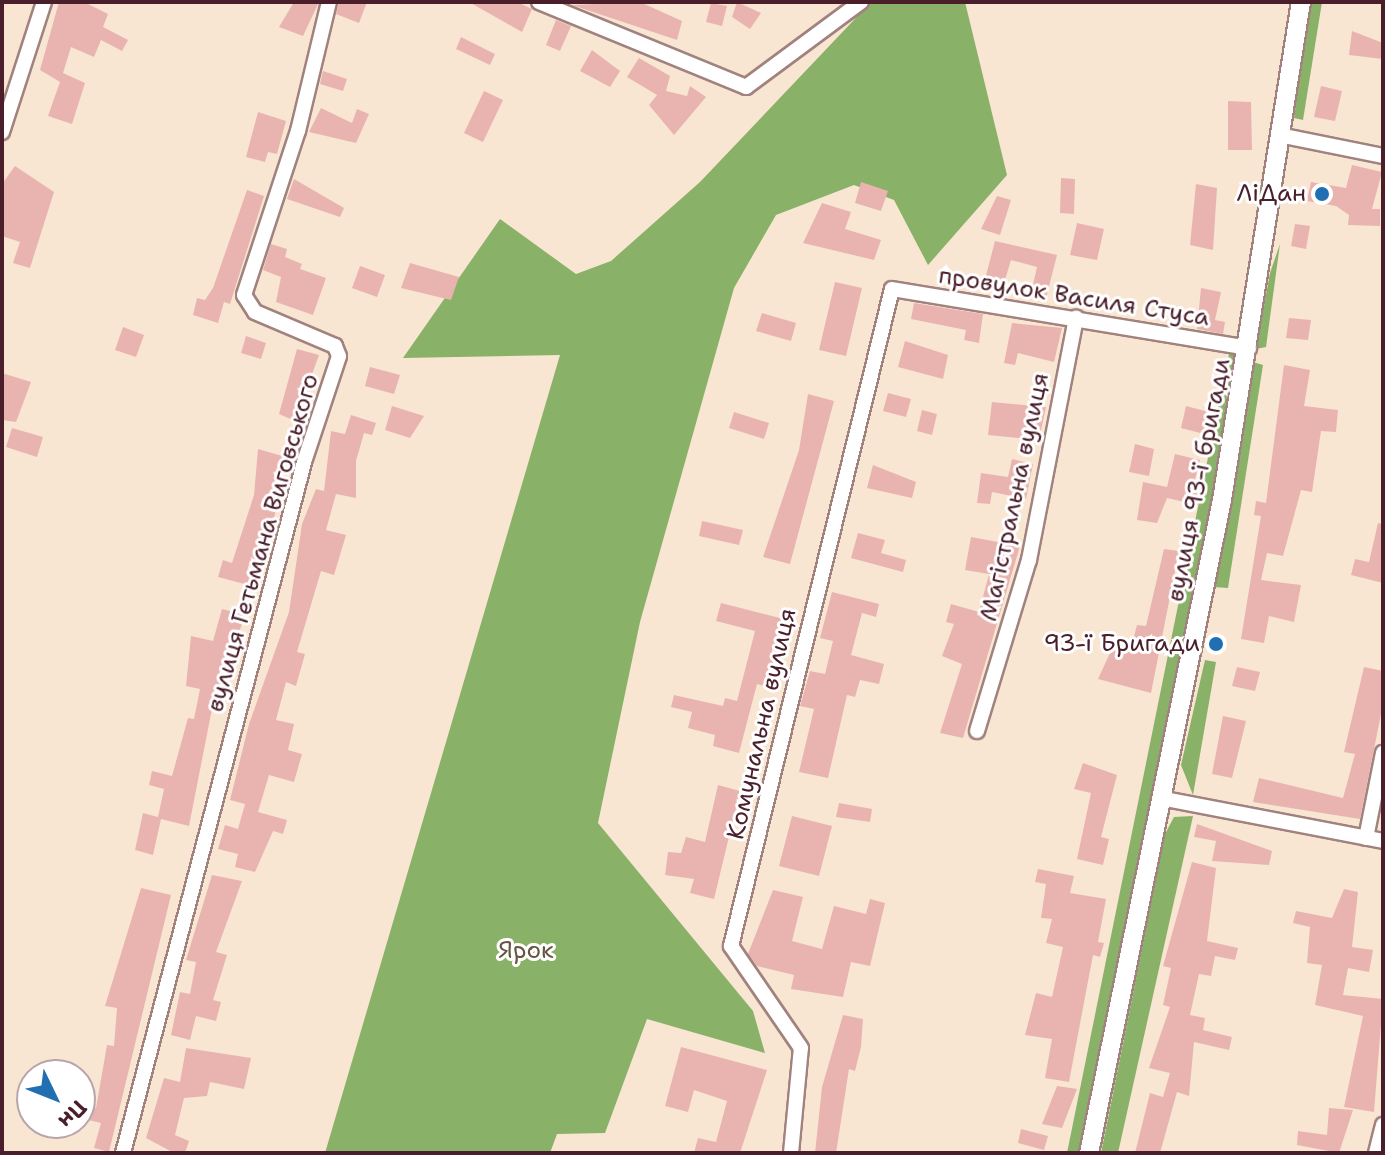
<!DOCTYPE html>
<meta charset="utf-8">
<style>
body{margin:0}
#map{position:relative;width:1385px;height:1155px;overflow:hidden;background:#f8e6d2;font-family:"Shantell Sans",sans-serif}
div>[style]{position:absolute}
.forest>*{inset:0;background:#89b168}
.building>*{inset:0;background:#e9b4b0}
.roads{filter:drop-shadow(2px 0 #a1827e) drop-shadow(-2px 0 #a1827e) drop-shadow(0 2px #a1827e) drop-shadow(0 -2px #a1827e)}
.street>*{height:14px;margin:-7px;padding:0 7px;transform-origin:7px;border-radius:7px;background:#fff}
.secondary>*{height:18px;margin:-9px;padding:0 9px;transform-origin:9px;border-radius:9px;background:#fff}
.dots>*{width:22px;height:22px;translate:-50% -50%;box-sizing:border-box;border:4px solid #fff;border-radius:50%}
span{translate:-50% -50%;white-space:nowrap;text-align:center;line-height:1.15;-webkit-text-stroke:6px #fff;paint-order:stroke}
.poi-label{font-size:24px;color:#4a1f2b}
.right{translate:-100% -50%;text-align:right}
.street-label{font-size:24px;color:#4a1f2b}
.park-label{font-size:24px;color:#675442}
.frame{position:absolute;inset:0;border:4px solid #4a1f2b;pointer-events:none}
.north{position:absolute;left:16px;top:1059px;width:80px;height:80px;box-sizing:border-box;background:#fff;border:2px solid #b7a5aa;border-radius:50%;rotate:133deg;font-size:22px;font-weight:700;line-height:32px;text-align:center;color:#4a1f2b}
.north::after{content:'';display:block;margin:auto;width:28px;height:36px;background:#1f6fb2;clip-path:polygon(50% 0,100% 100%,50% 72%,0 100%)}
</style>
<div id="map">
<div class="forest">
<i style="clip-path:polygon(871px 2px,965px 2px,1007px 175px,928px 265px,894px 200px,854px 185px,776px 215px,734px 288px,640px 622px,598px 823px,753px 1011px,765px 1053px,647px 1019px,605px 1133px,557px 1134px,550px 1153px,325px 1153px,560px 355px,403px 358px,500px 219px,576px 274px,611px 261px,700px 182px)"></i>
<i style="clip-path:polygon(1309px 2px,1322px 2px,1303px 120px,1294px 118px)"></i>
<i style="clip-path:polygon(1280px 244px,1266px 347px,1256px 349px,1270px 273px)"></i>
<i style="clip-path:polygon(1230px 349px,1243px 353px,1083px 1153px,1067px 1153px)"></i>
<i style="clip-path:polygon(1253px 362px,1263px 365px,1228px 588px,1214px 587px)"></i>
<i style="clip-path:polygon(1205px 660px,1216px 662px,1193px 795px,1181px 765px)"></i>
<i style="clip-path:polygon(1193px 816px,1118px 1153px,1101px 1153px,1165px 834px,1174px 817px)"></i>
</div>
<div class="building">
<i style="clip-path:polygon(59px 2px,84px 2px,108px 14px,103px 27px,128px 40px,122px 51px,101px 40px,94px 57px,71px 47px,63px 73px,85px 83px,72px 124px,48px 116px,60px 82px,40px 70px)"></i>
<i style="clip-path:polygon(294px 2px,319px 2px,303px 36px,279px 27px)"></i>
<i style="clip-path:polygon(339px 2px,367px 2px,359px 23px,336px 14px)"></i>
<i style="clip-path:polygon(469px 2px,517px 2px,532px 9px,522px 32px)"></i>
<i style="clip-path:polygon(640px 2px,682px 21px,677px 40px,572px 5px)"></i>
<i style="clip-path:polygon(737px 2px,761px 13px,750px 29px,732px 17px)"></i>
<i style="clip-path:polygon(711px 3px,727px 6px,722px 26px,706px 22px)"></i>
<i style="clip-path:polygon(556px 20px,571px 26px,560px 51px,546px 45px)"></i>
<i style="clip-path:polygon(1352px 31px,1383px 43px,1383px 59px,1349px 55px)"></i>
<i style="clip-path:polygon(461px 37px,495px 54px,490px 65px,456px 49px)"></i>
<i style="clip-path:polygon(592px 50px,620px 71px,610px 87px,580px 71px)"></i>
<i style="clip-path:polygon(639px 58px,670px 76px,666px 91px,687px 96px,690px 86px,706px 97px,674px 135px,649px 105px,657px 95px,627px 77px)"></i>
<i style="clip-path:polygon(323px 71px,347px 79px,343px 91px,320px 84px)"></i>
<i style="clip-path:polygon(1321px 86px,1342px 91px,1335px 121px,1314px 117px)"></i>
<i style="clip-path:polygon(484px 91px,503px 100px,483px 142px,464px 133px)"></i>
<i style="clip-path:polygon(1228px 101px,1251px 102px,1252px 150px,1228px 150px)"></i>
<i style="clip-path:polygon(321px 108px,352px 123px,357px 109px,369px 114px,356px 143px,309px 132px)"></i>
<i style="clip-path:polygon(258px 112px,286px 121px,277px 154px,268px 152px,265px 162px,246px 157px)"></i>
<i style="clip-path:polygon(1352px 165px,1382px 172px,1372px 209px,1380px 209px,1380px 226px,1348px 225px,1349px 215px,1336px 206px,1307px 201px,1311px 182px,1346px 188px)"></i>
<i style="clip-path:polygon(15px 166px,54px 192px,30px 268px,13px 263px,20px 242px,2px 236px,2px 184px)"></i>
<i style="clip-path:polygon(1061px 178px,1075px 179px,1074px 214px,1060px 213px)"></i>
<i style="clip-path:polygon(294px 179px,344px 208px,340px 217px,287px 199px)"></i>
<i style="clip-path:polygon(861px 182px,888px 191px,881px 211px,855px 203px)"></i>
<i style="clip-path:polygon(1196px 184px,1217px 188px,1213px 250px,1190px 245px)"></i>
<i style="clip-path:polygon(247px 190px,264px 196px,230px 304px,224px 302px,218px 323px,193px 315px,197px 298px,205px 300px,213px 288px)"></i>
<i style="clip-path:polygon(997px 196px,1011px 200px,1000px 235px,981px 229px)"></i>
<i style="clip-path:polygon(822px 203px,851px 212px,845px 229px,881px 240px,874px 260px,803px 243px)"></i>
<i style="clip-path:polygon(1077px 223px,1104px 229px,1097px 260px,1070px 255px)"></i>
<i style="clip-path:polygon(1295px 224px,1310px 226px,1306px 249px,1291px 246px)"></i>
<i style="clip-path:polygon(995px 241px,1057px 255px,1045px 302px,1030px 298px,1037px 267px,1011px 260px,1001px 293px,983px 287px)"></i>
<i style="clip-path:polygon(271px 244px,287px 249px,285px 257px,302px 264px,300px 269px,326px 278px,313px 315px,276px 302px,281px 277px,263px 270px)"></i>
<i style="clip-path:polygon(410px 263px,459px 277px,451px 300px,401px 288px)"></i>
<i style="clip-path:polygon(360px 266px,385px 275px,377px 297px,352px 288px)"></i>
<i style="clip-path:polygon(835px 282px,862px 288px,846px 356px,819px 350px)"></i>
<i style="clip-path:polygon(1201px 288px,1221px 292px,1215px 320px,1225px 322px,1223px 334px,1197px 329px)"></i>
<i style="clip-path:polygon(914px 303px,983px 314px,979px 343px,964px 340px,966px 330px,911px 319px)"></i>
<i style="clip-path:polygon(762px 313px,796px 323px,791px 341px,756px 331px)"></i>
<i style="clip-path:polygon(1289px 318px,1311px 320px,1308px 340px,1286px 338px)"></i>
<i style="clip-path:polygon(1012px 323px,1062px 328px,1054px 362px,1018px 353px,1015px 365px,1004px 363px)"></i>
<i style="clip-path:polygon(123px 327px,144px 335px,136px 357px,115px 350px)"></i>
<i style="clip-path:polygon(246px 336px,266px 343px,261px 359px,241px 353px)"></i>
<i style="clip-path:polygon(905px 341px,948px 355px,943px 379px,898px 367px)"></i>
<i style="clip-path:polygon(297px 349px,319px 355px,295px 421px,279px 414px)"></i>
<i style="clip-path:polygon(1284px 365px,1310px 370px,1304px 406px,1338px 410px,1336px 432px,1321px 431px,1312px 492px,1301px 490px,1283px 556px,1267px 553px,1261px 580px,1301px 585px,1294px 622px,1269px 616px,1264px 643px,1241px 639px,1261px 516px,1254px 515px,1256px 501px,1266px 503px)"></i>
<i style="clip-path:polygon(370px 367px,400px 375px,394px 394px,365px 386px)"></i>
<i style="clip-path:polygon(2px 373px,31px 382px,16px 422px,2px 420px)"></i>
<i style="clip-path:polygon(888px 393px,911px 399px,906px 417px,883px 411px)"></i>
<i style="clip-path:polygon(808px 394px,834px 401px,790px 564px,763px 557px,799px 450px)"></i>
<i style="clip-path:polygon(992px 402px,1046px 407px,1039px 440px,988px 435px)"></i>
<i style="clip-path:polygon(392px 406px,424px 416px,410px 438px,385px 430px)"></i>
<i style="clip-path:polygon(1186px 406px,1209px 412px,1204px 434px,1181px 428px)"></i>
<i style="clip-path:polygon(922px 410px,937px 414px,932px 435px,917px 431px)"></i>
<i style="clip-path:polygon(734px 412px,769px 423px,764px 439px,729px 428px)"></i>
<i style="clip-path:polygon(351px 415px,376px 423px,372px 435px,364px 433px,356px 461px,356px 498px,336px 494px,326px 530px,346px 535px,334px 575px,321px 571px,297px 652px,305px 654px,296px 686px,286px 682px,276px 720px,294px 724px,288px 750px,302px 754px,294px 782px,269px 775px,258px 812px,287px 820px,283px 834px,273px 831px,255px 872px,235px 867px,238px 854px,218px 849px,225px 825px,238px 829px,245px 804px,230px 800px,249px 724px,289px 612px,302px 524px,316px 489px,324px 491px,331px 431px,345px 434px)"></i>
<i style="clip-path:polygon(12px 428px,43px 437px,37px 457px,6px 447px)"></i>
<i style="clip-path:polygon(1135px 444px,1154px 449px,1149px 476px,1129px 472px)"></i>
<i style="clip-path:polygon(258px 449px,286px 457px,278px 481px,285px 483px,252px 586px,218px 577px,223px 560px,232px 563px,254px 495px)"></i>
<i style="clip-path:polygon(1175px 454px,1200px 460px,1192px 490px,1201px 492px,1198px 505px,1167px 498px,1157px 523px,1137px 520px,1143px 482px,1167px 487px)"></i>
<i style="clip-path:polygon(1012px 459px,1033px 464px,1026px 499px,992px 492px,990px 504px,977px 503px,981px 473px,1008px 477px)"></i>
<i style="clip-path:polygon(873px 465px,916px 482px,912px 498px,867px 488px)"></i>
<i style="clip-path:polygon(702px 521px,743px 530px,739px 545px,699px 536px)"></i>
<i style="clip-path:polygon(1378px 523px,1383px 524px,1383px 583px,1351px 575px,1355px 559px,1369px 562px)"></i>
<i style="clip-path:polygon(858px 533px,885px 540px,881px 553px,906px 560px,903px 572px,851px 558px)"></i>
<i style="clip-path:polygon(971px 537px,1020px 546px,963px 738px,940px 733px,962px 664px,942px 656px,954px 624px,946px 622px,951px 604px,979px 612px,989px 574px,965px 570px)"></i>
<i style="clip-path:polygon(1164px 549px,1179px 551px,1151px 693px,1098px 679px,1116px 640px,1132px 644px,1137px 625px,1146px 626px)"></i>
<i style="clip-path:polygon(832px 592px,879px 604px,876px 617px,862px 613px,851px 655px,884px 664px,879px 684px,860px 680px,855px 697px,847px 695px,828px 778px,799px 772px,814px 709px,800px 706px,810px 671px,825px 674px,833px 641px,820px 638px)"></i>
<i style="clip-path:polygon(721px 603px,792px 621px,767px 687px,757px 684px,739px 753px,713px 746px,715px 735px,688px 728px,692px 712px,671px 707px,674px 695px,723px 706px,725px 698px,737px 701px,755px 631px,716px 621px)"></i>
<i style="clip-path:polygon(222px 609px,245px 615px,211px 714px,189px 826px,161px 819px,153px 855px,135px 850px,143px 813px,158px 817px,164px 789px,149px 785px,152px 771px,172px 776px,188px 718px,194px 719px,200px 689px,186px 686px,191px 636px,213px 641px)"></i>
<i style="clip-path:polygon(1237px 667px,1260px 672px,1255px 691px,1232px 686px)"></i>
<i style="clip-path:polygon(1364px 667px,1383px 671px,1383px 704px,1360px 819px,1253px 802px,1259px 778px,1343px 798px,1355px 754px,1344px 752px)"></i>
<i style="clip-path:polygon(1223px 716px,1246px 721px,1232px 778px,1212px 774px)"></i>
<i style="clip-path:polygon(1083px 763px,1117px 775px,1101px 837px,1109px 839px,1103px 865px,1077px 859px,1091px 793px,1074px 789px)"></i>
<i style="clip-path:polygon(718px 785px,740px 791px,714px 899px,690px 893px,694px 879px,665px 875px,668px 852px,681px 853px,686px 837px,705px 842px)"></i>
<i style="clip-path:polygon(839px 803px,872px 809px,870px 822px,836px 817px)"></i>
<i style="clip-path:polygon(792px 816px,832px 826px,819px 876px,779px 866px)"></i>
<i style="clip-path:polygon(1197px 824px,1272px 851px,1269px 865px,1212px 861px,1216px 841px,1194px 837px)"></i>
<i style="clip-path:polygon(1192px 862px,1216px 868px,1207px 941px,1238px 948px,1235px 960px,1215px 956px,1211px 976px,1199px 974px,1190px 1015px,1205px 1018px,1203px 1030px,1232px 1037px,1229px 1050px,1194px 1042px,1189px 1096px,1177px 1092px,1160px 1153px,1135px 1153px,1150px 1093px,1163px 1097px,1170px 1073px,1149px 1068px,1170px 1007px,1163px 1005px,1171px 968px,1163px 966px)"></i>
<i style="clip-path:polygon(1038px 869px,1074px 876px,1070px 893px,1106px 899px,1098px 942px,1104px 943px,1100px 957px,1093px 955px,1069px 1082px,1045px 1078px,1052px 1039px,1025px 1035px,1036px 993px,1052px 997px,1063px 947px,1046px 943px,1052px 919px,1041px 918px,1046px 884px,1035px 882px)"></i>
<i style="clip-path:polygon(212px 875px,242px 881px,216px 952px,227px 955px,213px 1000px,221px 1002px,216px 1021px,196px 1016px,190px 1040px,171px 1035px,180px 992px,190px 994px,196px 962px,186px 960px)"></i>
<i style="clip-path:polygon(141px 888px,171px 895px,109px 1152px,94px 1148px,101px 1123px,80px 1118px,80px 1105px,96px 1108px,107px 1045px,114px 1046px,117px 1008px,105px 1006px)"></i>
<i style="clip-path:polygon(1344px 889px,1358px 892px,1352px 947px,1373px 950px,1369px 972px,1348px 968px,1343px 995px,1383px 999px,1374px 1112px,1344px 1107px,1363px 1016px,1315px 1005px,1322px 965px,1307px 963px,1310px 927px,1293px 923px,1296px 911px,1332px 918px)"></i>
<i style="clip-path:polygon(773px 890px,803px 897px,792px 941px,822px 949px,834px 906px,866px 914px,870px 899px,885px 903px,870px 966px,851px 962px,843px 997px,791px 989px,794px 975px,757px 966px,748px 954px)"></i>
<i style="clip-path:polygon(843px 1015px,863px 1019px,861px 1047px,855px 1071px,849px 1069px,836px 1153px,815px 1153px,822px 1087px)"></i>
<i style="clip-path:polygon(681px 1047px,767px 1070px,740px 1153px,694px 1153px,698px 1138px,716px 1142px,727px 1101px,694px 1090px,688px 1112px,665px 1106px)"></i>
<i style="clip-path:polygon(186px 1048px,251px 1058px,244px 1089px,210px 1082px,207px 1096px,184px 1098px,175px 1135px,189px 1141px,185px 1153px,174px 1153px,146px 1138px,164px 1078px,180px 1082px)"></i>
<i style="clip-path:polygon(1057px 1086px,1077px 1089px,1062px 1128px,1042px 1124px)"></i>
<i style="clip-path:polygon(1329px 1108px,1353px 1110px,1339px 1153px,1297px 1145px,1298px 1131px,1327px 1135px)"></i>
<i style="clip-path:polygon(1021px 1129px,1048px 1136px,1044px 1150px,1018px 1143px)"></i>
</div>
<div class="roads">
<div class="street">
<i style="left:539px;top:2px;width:224px;rotate:22.3deg"></i>
<i style="left:746px;top:87px;width:143px;rotate:-36.5deg"></i>
<i style="left:2px;top:132px;width:137px;rotate:-72.1deg"></i>
<i style="left:1284px;top:136px;width:101px;rotate:11.4deg"></i>
<i style="left:977px;top:731px;width:179px;rotate:-73.1deg"></i>
<i style="left:1029px;top:560px;width:247px;rotate:-79deg"></i>
<i style="left:1160px;top:798px;width:227px;rotate:10.9deg"></i>
<i style="left:1366px;top:838px;width:87px;rotate:-78.7deg"></i>
<i style="left:123px;top:1153px;width:717px;rotate:-75.31deg"></i>
<i style="left:305px;top:459px;width:108px;rotate:-71.7deg"></i>
<i style="left:339px;top:356px;width:11px;rotate:-112deg"></i>
<i style="left:335px;top:346px;width:87px;rotate:-157deg"></i>
<i style="left:255px;top:312px;width:20px;rotate:-123deg"></i>
<i style="left:244px;top:295px;width:173px;rotate:-71.8deg"></i>
<i style="left:298px;top:131px;width:133px;rotate:-76.5deg"></i>
<i style="left:791px;top:1153px;width:105px;rotate:-84.6deg"></i>
<i style="left:801px;top:1048px;width:124px;rotate:-124.5deg"></i>
<i style="left:731px;top:946px;width:676px;rotate:-76.23deg"></i>
<i style="left:892px;top:289px;width:362px;rotate:9.4deg"></i>
<i style="left:1376px;top:1153px;width:29px;rotate:-76deg"></i>
</div>
<div class="secondary">
<i style="left:1089px;top:1153px;width:666px;rotate:-78.49deg"></i>
<i style="left:1222px;top:500px;width:504px;rotate:-80.99deg"></i>
</div>
</div>
<div class="dots">
<i style="left:1322px;top:194px;background:#1f6fb2"></i>
<i style="left:1216px;top:644px;background:#1f6fb2"></i>
</div>
<div class="poi-label">
<span class="right" style="left:1306px;top:194px">ЛіДан</span>
<span class="right" style="left:1200px;top:644px">93-ї Бригади</span>
</div>
<div class="street-label">
<span style="left:1074px;top:297px;rotate:9deg">провулок Василя Стуса</span>
<span style="left:1199px;top:480px;rotate:-79deg">вулиця 93-ї бригади</span>
<span style="left:1015px;top:497px;rotate:-78deg">Магістральна вулиця</span>
<span style="left:263px;top:543px;rotate:-74deg">вулиця Гетьмана Виговського</span>
<span style="left:762px;top:724px;rotate:-77deg">Комунальна вулиця</span>
</div>
<div class="park-label">
<span style="left:526px;top:951px">Ярок</span>
</div>
<div class="frame"></div>
<div class="north">Пн</div>
</div>
